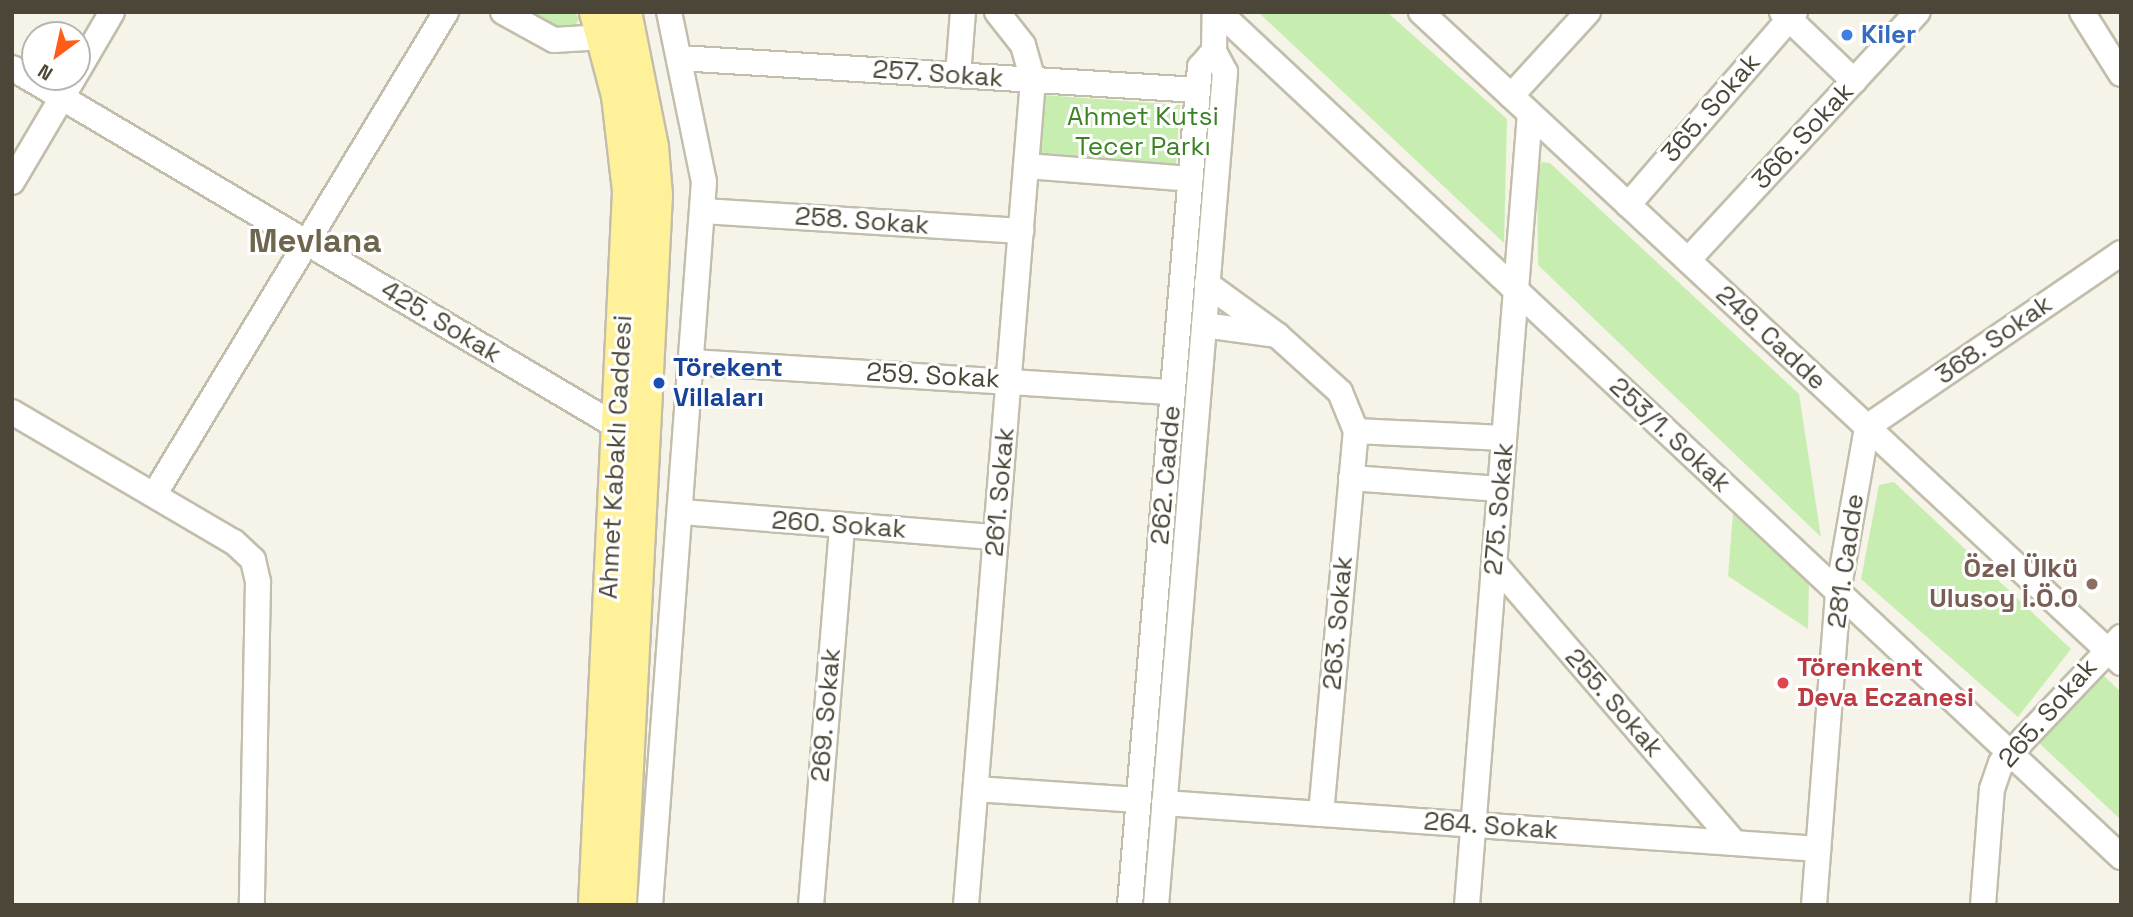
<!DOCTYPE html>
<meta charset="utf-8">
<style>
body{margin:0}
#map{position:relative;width:2133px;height:917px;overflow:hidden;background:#f6f4e9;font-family:"Space Grotesk",sans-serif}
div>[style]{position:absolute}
.green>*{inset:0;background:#c8edb0}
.roads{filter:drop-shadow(2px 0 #c2beab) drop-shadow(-2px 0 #c2beab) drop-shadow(0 2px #c2beab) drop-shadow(0 -2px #c2beab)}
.minor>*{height:24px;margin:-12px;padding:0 12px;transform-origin:12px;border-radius:12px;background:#fff}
.major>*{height:32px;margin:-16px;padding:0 16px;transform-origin:16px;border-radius:16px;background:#fff199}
.dots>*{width:19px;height:19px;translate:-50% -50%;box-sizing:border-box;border:4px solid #fff;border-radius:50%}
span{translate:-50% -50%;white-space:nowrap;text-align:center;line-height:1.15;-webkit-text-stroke:6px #fff;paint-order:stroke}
.shop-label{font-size:26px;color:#366cbe;font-weight:700}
.left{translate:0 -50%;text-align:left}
.street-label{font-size:26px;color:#4b4637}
.park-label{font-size:26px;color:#3a8224}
.transit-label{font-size:26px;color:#164399;font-weight:700}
.education-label{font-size:26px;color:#785e54;font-weight:700}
.right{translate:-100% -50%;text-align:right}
.health-label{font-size:26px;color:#be3a42;font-weight:700}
.district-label{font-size:33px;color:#6e664d;font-weight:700}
.frame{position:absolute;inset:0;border:14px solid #4b4637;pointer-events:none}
.north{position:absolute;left:21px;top:21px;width:70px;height:70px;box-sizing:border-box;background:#fff;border:2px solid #b7b5af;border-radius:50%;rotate:213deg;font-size:19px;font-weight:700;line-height:28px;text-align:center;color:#4b4637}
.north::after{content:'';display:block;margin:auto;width:24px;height:32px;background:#ff5c17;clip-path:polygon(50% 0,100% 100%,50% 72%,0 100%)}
</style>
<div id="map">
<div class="green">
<i style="clip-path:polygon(523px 12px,575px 12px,579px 19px,572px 31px,561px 35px)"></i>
<i style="clip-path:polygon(1258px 12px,1387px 12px,1507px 119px,1504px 243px)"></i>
<i style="clip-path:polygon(1043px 95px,1180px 105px,1176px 164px,1039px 154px)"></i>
<i style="clip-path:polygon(1542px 162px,1550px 163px,1799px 394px,1821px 537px,1538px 265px,1537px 169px)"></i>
<i style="clip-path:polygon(1894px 482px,2071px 649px,2018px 717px,1861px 579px,1879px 485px)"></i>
<i style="clip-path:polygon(1733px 513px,1809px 581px,1808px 629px,1728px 576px)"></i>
<i style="clip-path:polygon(2104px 676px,2121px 692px,2121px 820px,2037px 741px)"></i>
</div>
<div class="roads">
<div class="minor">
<i style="left:503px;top:12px;width:58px;rotate:28.8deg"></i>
<i style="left:554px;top:40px;width:50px;rotate:-3.4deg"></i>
<i style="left:1219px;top:12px;width:1236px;rotate:43.13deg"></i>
<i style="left:1421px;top:12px;width:956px;rotate:42.92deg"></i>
<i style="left:1782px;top:12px;width:100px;rotate:43.8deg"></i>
<i style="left:2082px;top:12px;width:73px;rotate:57.8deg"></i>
<i style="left:679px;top:58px;width:520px;rotate:3.53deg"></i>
<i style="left:12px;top:68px;width:704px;rotate:30.64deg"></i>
<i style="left:77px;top:72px;width:69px;rotate:-59.7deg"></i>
<i style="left:958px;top:75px;width:63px;rotate:-85.5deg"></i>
<i style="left:1511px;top:96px;width:114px;rotate:-47.5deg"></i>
<i style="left:1026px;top:166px;width:165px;rotate:4.5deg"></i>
<i style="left:12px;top:182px;width:122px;rotate:-59.4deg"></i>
<i style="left:1628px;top:205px;width:255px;rotate:-49.1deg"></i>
<i style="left:703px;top:211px;width:319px;rotate:3.6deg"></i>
<i style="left:1688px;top:260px;width:338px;rotate:-47.2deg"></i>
<i style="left:1204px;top:325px;width:74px;rotate:7.8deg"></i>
<i style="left:1277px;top:335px;width:87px;rotate:-143.9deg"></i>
<i style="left:1277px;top:335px;width:85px;rotate:42.1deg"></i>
<i style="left:1340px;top:392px;width:42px;rotate:67.7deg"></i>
<i style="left:1356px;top:431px;width:148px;rotate:2.7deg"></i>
<i style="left:692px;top:362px;width:482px;rotate:3.6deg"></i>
<i style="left:12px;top:412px;width:257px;rotate:30.4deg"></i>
<i style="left:234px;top:542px;width:26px;rotate:43deg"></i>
<i style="left:253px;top:560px;width:23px;rotate:77deg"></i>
<i style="left:258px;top:582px;width:323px;rotate:91.1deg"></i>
<i style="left:1351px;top:478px;width:149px;rotate:4.2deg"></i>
<i style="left:154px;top:495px;width:564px;rotate:-58.84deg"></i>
<i style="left:682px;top:512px;width:315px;rotate:4.6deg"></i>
<i style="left:1494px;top:563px;width:368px;rotate:49.3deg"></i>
<i style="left:976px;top:789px;width:162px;rotate:3.9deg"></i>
<i style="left:1164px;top:803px;width:656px;rotate:4.02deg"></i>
<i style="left:1321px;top:814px;width:385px;rotate:-84.8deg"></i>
<i style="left:650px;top:905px;width:725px;rotate:-85.73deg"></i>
<i style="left:704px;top:182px;width:174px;rotate:-101.6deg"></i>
<i style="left:811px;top:905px;width:381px;rotate:-85.3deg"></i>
<i style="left:966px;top:905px;width:828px;rotate:-85.36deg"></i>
<i style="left:1033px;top:80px;width:36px;rotate:-106deg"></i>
<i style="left:1023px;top:45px;width:42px;rotate:-128.2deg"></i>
<i style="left:1130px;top:905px;width:841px;rotate:-85.23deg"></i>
<i style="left:1200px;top:67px;width:21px;rotate:-49deg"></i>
<i style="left:1156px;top:905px;width:836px;rotate:-85.26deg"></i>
<i style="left:1225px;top:72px;width:24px;rotate:-118deg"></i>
<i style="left:1214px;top:51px;width:39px;rotate:-89deg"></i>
<i style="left:1467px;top:905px;width:794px;rotate:-85.45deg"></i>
<i style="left:1814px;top:905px;width:314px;rotate:-85.6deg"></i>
<i style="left:1838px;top:592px;width:168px;rotate:-80deg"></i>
<i style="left:1867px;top:427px;width:308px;rotate:-34.4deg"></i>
<i style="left:1983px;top:905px;width:116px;rotate:-85.6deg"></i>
<i style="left:1992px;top:789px;width:28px;rotate:-71deg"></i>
<i style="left:2001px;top:763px;width:174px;rotate:-46.4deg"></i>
</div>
<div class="major">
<i style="left:595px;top:905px;width:715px;rotate:-87.27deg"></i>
<i style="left:629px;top:191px;width:96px;rotate:-96.6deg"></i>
<i style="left:618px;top:96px;width:87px;rotate:-104.7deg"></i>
<i style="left:620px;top:905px;width:711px;rotate:-87.1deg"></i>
<i style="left:656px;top:195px;width:48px;rotate:-94.8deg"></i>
<i style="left:652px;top:147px;width:138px;rotate:-101.3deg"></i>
</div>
</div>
<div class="dots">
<i style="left:1847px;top:35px;background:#3f7fe0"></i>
<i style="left:659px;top:383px;background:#1a4fb4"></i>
<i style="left:2092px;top:584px;background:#8d6e63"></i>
<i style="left:1783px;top:683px;background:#e0444e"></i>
</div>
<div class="shop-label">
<span class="left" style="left:1861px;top:35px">Kiler</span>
</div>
<div class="street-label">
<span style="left:938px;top:74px;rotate:4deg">257. Sokak</span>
<span style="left:1711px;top:108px;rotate:-49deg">365. Sokak</span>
<span style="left:1803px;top:136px;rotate:-47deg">366. Sokak</span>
<span style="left:862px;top:221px;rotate:4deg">258. Sokak</span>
<span style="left:441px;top:322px;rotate:31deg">425. Sokak</span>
<span style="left:1771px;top:338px;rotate:43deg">249. Cadde</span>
<span style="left:1994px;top:340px;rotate:-35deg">368. Sokak</span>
<span style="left:933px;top:376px;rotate:3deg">259. Sokak</span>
<span style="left:1670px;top:435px;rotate:43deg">253/1. Sokak</span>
<span style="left:616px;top:457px;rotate:-87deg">Ahmet Kabaklı Caddesi</span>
<span style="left:1166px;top:475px;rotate:-85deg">262. Cadde</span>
<span style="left:1000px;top:492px;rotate:-85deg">261. Sokak</span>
<span style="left:1499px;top:509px;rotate:-85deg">275. Sokak</span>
<span style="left:839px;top:525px;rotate:4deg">260. Sokak</span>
<span style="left:1846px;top:561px;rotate:-82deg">281. Cadde</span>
<span style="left:1338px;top:623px;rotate:-85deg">263. Sokak</span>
<span style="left:1614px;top:703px;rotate:49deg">255. Sokak</span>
<span style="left:2048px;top:713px;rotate:-49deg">265. Sokak</span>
<span style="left:826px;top:715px;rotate:-85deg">269. Sokak</span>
<span style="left:1491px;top:826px;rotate:4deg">264. Sokak</span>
</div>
<div class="park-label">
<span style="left:1143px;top:132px">Ahmet Kutsi<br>Tecer Parkı</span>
</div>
<div class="transit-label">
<span class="left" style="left:673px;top:383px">Törekent<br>Villaları</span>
</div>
<div class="education-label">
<span class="right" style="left:2078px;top:584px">Özel Ülkü<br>Ulusoy İ.Ö.O</span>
</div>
<div class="health-label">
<span class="left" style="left:1797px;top:683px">Törenkent<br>Deva Eczanesi</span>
</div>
<div class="district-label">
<span style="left:315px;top:242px">Mevlana</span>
</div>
<div class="frame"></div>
<div class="north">N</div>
</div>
